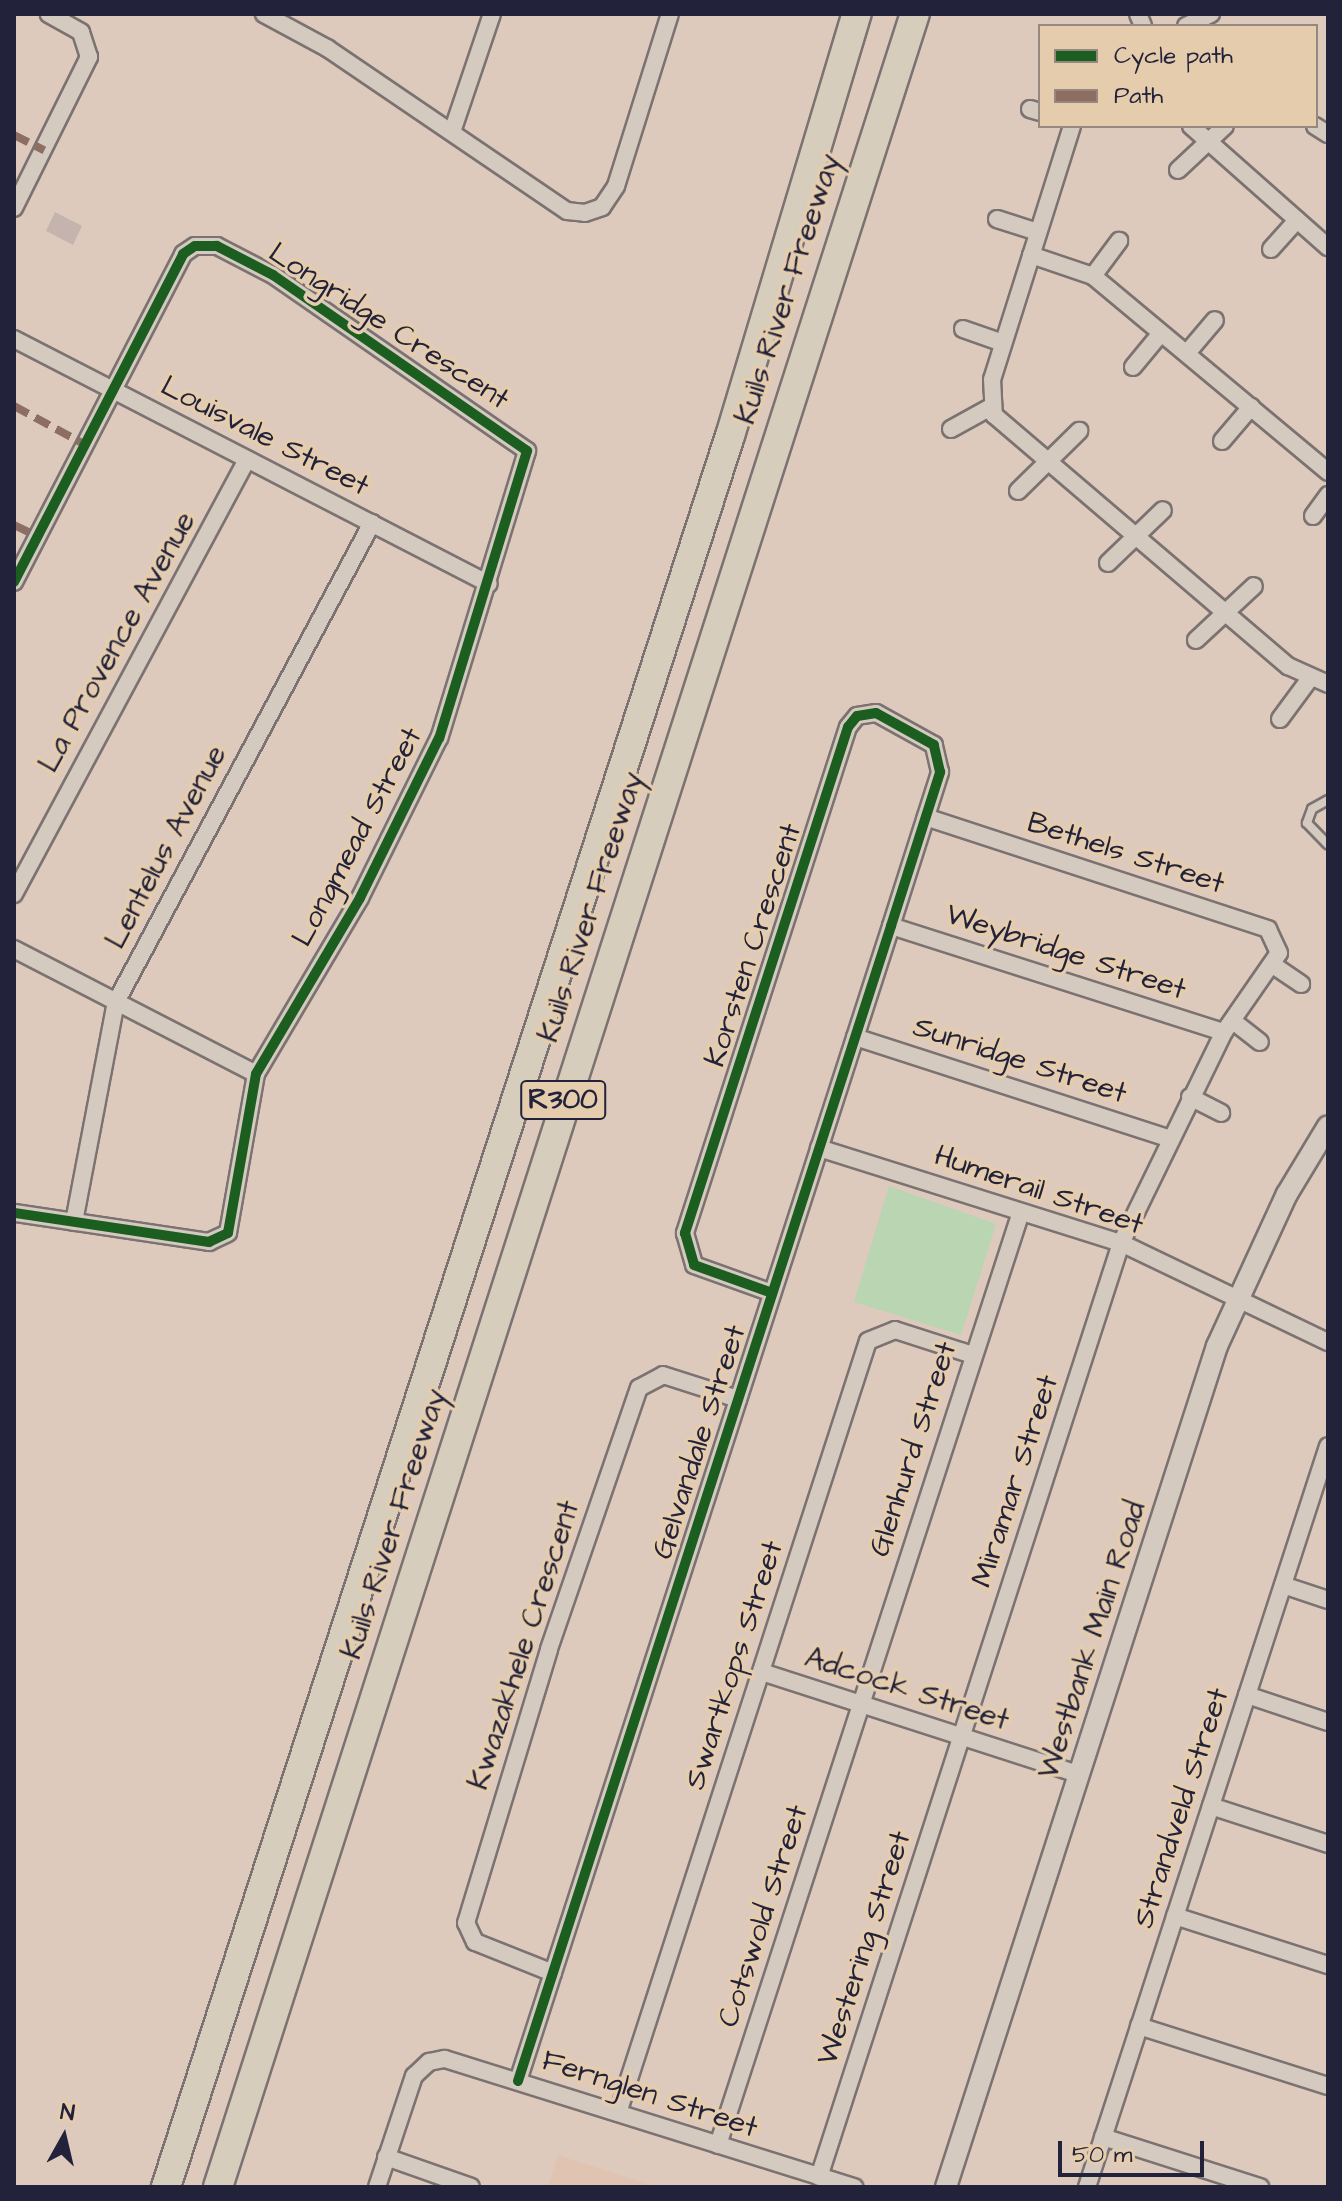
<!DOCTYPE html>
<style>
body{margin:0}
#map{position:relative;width:1342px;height:2201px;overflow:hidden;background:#ddcabc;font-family:"Architects Daughter",sans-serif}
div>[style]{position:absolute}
.built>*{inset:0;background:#e1c3b2}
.green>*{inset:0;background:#b9d5b2}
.building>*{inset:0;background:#c5b4ae}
.roads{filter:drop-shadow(2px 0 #7b7271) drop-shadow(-2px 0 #7b7271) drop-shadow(0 2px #7b7271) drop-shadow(0 -2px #7b7271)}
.service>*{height:8px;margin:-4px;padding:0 4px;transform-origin:4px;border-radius:4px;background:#d4cabf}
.minor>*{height:16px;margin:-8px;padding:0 8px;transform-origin:8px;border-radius:8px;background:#d4cabf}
.tertiary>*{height:20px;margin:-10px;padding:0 10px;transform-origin:10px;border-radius:10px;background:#d4cabf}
.motorway>*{height:28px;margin:-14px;padding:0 14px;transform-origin:14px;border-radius:14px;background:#d6cdbc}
.quiet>*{height:8px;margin-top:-4px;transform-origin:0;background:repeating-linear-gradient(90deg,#8d6e63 0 16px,transparent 0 24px)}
.cycleway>*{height:10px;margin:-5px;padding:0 5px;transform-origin:5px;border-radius:5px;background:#1b5e20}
span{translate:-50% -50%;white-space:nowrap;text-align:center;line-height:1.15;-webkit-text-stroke:7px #e4ccad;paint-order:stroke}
.shield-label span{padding:2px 6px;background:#e4ccad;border:2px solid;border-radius:6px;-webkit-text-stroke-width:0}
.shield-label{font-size:28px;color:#22223b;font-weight:700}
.street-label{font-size:30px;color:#22223b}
.frame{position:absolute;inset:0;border:16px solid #22223b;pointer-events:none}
.legend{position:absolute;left:1038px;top:24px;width:280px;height:104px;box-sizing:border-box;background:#e4ccad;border:2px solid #96887f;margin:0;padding:10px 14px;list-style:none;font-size:24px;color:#22223b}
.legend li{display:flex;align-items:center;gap:16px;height:40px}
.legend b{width:40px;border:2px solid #96887f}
.north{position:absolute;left:24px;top:2097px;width:80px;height:80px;-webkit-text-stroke:6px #e4ccad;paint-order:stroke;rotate:8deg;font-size:22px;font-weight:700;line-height:32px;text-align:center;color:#22223b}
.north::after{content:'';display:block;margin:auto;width:28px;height:36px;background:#22223b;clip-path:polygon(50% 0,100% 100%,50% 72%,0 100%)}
.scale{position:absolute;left:1058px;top:2141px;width:146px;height:36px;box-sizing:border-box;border:4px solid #22223b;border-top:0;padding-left:10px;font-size:24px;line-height:28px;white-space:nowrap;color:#22223b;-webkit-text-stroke:6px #e4ccad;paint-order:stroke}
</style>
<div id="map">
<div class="built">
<i style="clip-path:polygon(558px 2155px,657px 2187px,548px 2187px)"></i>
</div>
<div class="green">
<i style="clip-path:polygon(889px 1186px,996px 1224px,961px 1335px,854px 1302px)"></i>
</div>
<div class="building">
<i style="clip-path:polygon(55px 212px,82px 226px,73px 245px,46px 231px)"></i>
</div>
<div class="roads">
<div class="service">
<i style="left:1328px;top:800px;width:18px;rotate:151deg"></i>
<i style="left:1312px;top:809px;width:15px;rotate:110deg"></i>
<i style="left:1307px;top:823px;width:30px;rotate:46deg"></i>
</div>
<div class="minor">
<i style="left:264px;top:14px;width:72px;rotate:28.4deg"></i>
<i style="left:327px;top:48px;width:290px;rotate:34.2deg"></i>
<i style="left:567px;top:211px;width:18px;rotate:6deg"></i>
<i style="left:585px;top:213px;width:18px;rotate:-19deg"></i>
<i style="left:602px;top:207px;width:25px;rotate:-56deg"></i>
<i style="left:616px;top:186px;width:180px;rotate:-72.6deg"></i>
<i style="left:1138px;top:14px;width:13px;rotate:67deg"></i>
<i style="left:1186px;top:26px;width:28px;rotate:-26deg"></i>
<i style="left:1030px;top:109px;width:10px;rotate:17deg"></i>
<i style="left:1072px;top:126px;width:265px;rotate:107.5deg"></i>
<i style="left:992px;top:379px;width:36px;rotate:87deg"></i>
<i style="left:994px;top:415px;width:387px;rotate:40.5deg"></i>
<i style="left:1288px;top:666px;width:44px;rotate:24.2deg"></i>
<i style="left:1191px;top:126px;width:183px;rotate:41.5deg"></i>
<i style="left:1315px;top:126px;width:15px;rotate:32deg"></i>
<i style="left:452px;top:132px;width:125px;rotate:-71.3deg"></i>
<i style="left:1178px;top:170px;width:64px;rotate:-43.1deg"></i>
<i style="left:14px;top:208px;width:169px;rotate:-63.6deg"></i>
<i style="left:89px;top:57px;width:26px;rotate:-108deg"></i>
<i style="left:81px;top:32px;width:37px;rotate:-151deg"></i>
<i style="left:997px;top:219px;width:43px;rotate:17.6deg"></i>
<i style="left:1271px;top:249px;width:39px;rotate:-48deg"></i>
<i style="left:1031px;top:255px;width:65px;rotate:18.7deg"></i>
<i style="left:1093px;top:276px;width:306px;rotate:39.8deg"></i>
<i style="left:1093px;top:276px;width:44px;rotate:-53.4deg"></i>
<i style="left:963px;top:329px;width:42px;rotate:19.3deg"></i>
<i style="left:14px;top:339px;width:534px;rotate:27.28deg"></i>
<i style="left:1187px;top:353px;width:43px;rotate:-49.7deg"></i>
<i style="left:1133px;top:367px;width:44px;rotate:-50.5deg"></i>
<i style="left:951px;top:429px;width:46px;rotate:-28.8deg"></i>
<i style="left:1222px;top:441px;width:45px;rotate:-49.5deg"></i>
<i style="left:1018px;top:491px;width:86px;rotate:-44.5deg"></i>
<i style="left:1313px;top:516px;width:26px;rotate:-54deg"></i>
<i style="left:1108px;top:563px;width:76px;rotate:-43.9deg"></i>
<i style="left:14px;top:582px;width:369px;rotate:-62.7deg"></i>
<i style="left:183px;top:254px;width:14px;rotate:-34deg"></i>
<i style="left:195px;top:246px;width:22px"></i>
<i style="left:217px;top:246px;width:63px;rotate:27.4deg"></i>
<i style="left:273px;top:275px;width:309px;rotate:34.7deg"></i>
<i style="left:527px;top:451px;width:300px;rotate:107deg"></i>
<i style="left:439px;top:738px;width:178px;rotate:116.3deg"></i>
<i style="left:360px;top:898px;width:204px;rotate:120.6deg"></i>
<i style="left:256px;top:1074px;width:161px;rotate:100deg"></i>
<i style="left:228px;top:1233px;width:21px;rotate:155deg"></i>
<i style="left:209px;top:1242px;width:197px;rotate:-171.5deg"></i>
<i style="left:1196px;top:640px;width:79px;rotate:-43deg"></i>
<i style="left:1280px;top:719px;width:47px;rotate:-53.6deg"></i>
<i style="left:14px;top:894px;width:493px;rotate:-61.8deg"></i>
<i style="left:891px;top:926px;width:349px;rotate:17.7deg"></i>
<i style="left:14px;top:949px;width:272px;rotate:27.3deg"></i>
<i style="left:1273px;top:965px;width:34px;rotate:34deg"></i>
<i style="left:1233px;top:1021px;width:34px;rotate:38deg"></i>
<i style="left:855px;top:1037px;width:329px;rotate:17.9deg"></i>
<i style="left:1190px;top:1097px;width:35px;rotate:27deg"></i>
<i style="left:819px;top:1148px;width:317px;rotate:17.5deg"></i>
<i style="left:1121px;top:1243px;width:229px;rotate:25.6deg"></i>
<i style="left:74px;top:1222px;width:224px;rotate:-79.2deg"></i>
<i style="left:116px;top:1002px;width:543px;rotate:-61.88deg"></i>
<i style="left:1283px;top:1585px;width:47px;rotate:18.4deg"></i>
<i style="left:762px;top:1672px;width:334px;rotate:17.9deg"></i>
<i style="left:1247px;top:1695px;width:85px;rotate:18.4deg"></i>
<i style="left:1211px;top:1806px;width:123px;rotate:18deg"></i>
<i style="left:1175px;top:1916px;width:161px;rotate:17.8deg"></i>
<i style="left:553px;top:1973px;width:84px;rotate:-158.3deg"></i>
<i style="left:475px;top:1942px;width:21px;rotate:-115deg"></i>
<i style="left:466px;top:1923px;width:286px;rotate:-73.1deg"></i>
<i style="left:549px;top:1649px;width:276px;rotate:-71deg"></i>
<i style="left:639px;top:1388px;width:27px;rotate:-28deg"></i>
<i style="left:663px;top:1375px;width:79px;rotate:17.7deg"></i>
<i style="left:1139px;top:2026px;width:198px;rotate:17.6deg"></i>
<i style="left:518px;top:2081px;width:1214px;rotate:-72.1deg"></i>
<i style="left:891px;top:926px;width:162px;rotate:-72.3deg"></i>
<i style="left:940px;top:772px;width:28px;rotate:-103deg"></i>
<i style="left:934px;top:745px;width:66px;rotate:-151.1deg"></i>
<i style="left:876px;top:713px;width:19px;rotate:171deg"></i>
<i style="left:857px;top:716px;width:14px;rotate:129deg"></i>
<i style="left:848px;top:727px;width:532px;rotate:107.86deg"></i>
<i style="left:685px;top:1233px;width:33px;rotate:74deg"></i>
<i style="left:694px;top:1265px;width:83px;rotate:19.7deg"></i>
<i style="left:618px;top:2113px;width:811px;rotate:-72.06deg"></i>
<i style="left:868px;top:1341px;width:29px;rotate:-22deg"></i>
<i style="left:895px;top:1330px;width:82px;rotate:17.8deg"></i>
<i style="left:1103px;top:2137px;width:165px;rotate:17.7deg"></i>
<i style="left:718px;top:2145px;width:981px;rotate:-72.01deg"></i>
<i style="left:386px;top:2157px;width:90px;rotate:19.4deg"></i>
<i style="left:819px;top:2177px;width:982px;rotate:-72.08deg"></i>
<i style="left:1121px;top:1243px;width:235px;rotate:-64deg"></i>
<i style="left:1224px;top:1032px;width:96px;rotate:-55.2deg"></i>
<i style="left:1279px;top:953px;width:26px;rotate:-115deg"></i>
<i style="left:1268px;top:929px;width:360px;rotate:-161.9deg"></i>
<i style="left:377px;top:2187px;width:117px;rotate:-71.6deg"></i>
<i style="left:414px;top:2076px;width:21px;rotate:-43deg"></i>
<i style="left:429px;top:2062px;width:16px;rotate:-11deg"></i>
<i style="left:445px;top:2059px;width:429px;rotate:17.4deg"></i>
<i style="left:1087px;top:2187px;width:779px;rotate:-71.98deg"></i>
</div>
<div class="tertiary">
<i style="left:946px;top:2187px;width:884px;rotate:-72.14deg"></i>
<i style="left:1217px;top:1346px;width:167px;rotate:-65.3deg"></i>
<i style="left:1287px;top:1194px;width:79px;rotate:-58.9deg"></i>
</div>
<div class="motorway">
<i style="left:166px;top:2187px;width:1840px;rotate:-72.15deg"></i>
<i style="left:730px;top:436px;width:441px;rotate:-73.3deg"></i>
<i style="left:218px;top:2187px;width:2282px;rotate:-72.22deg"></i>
</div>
</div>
<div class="quiet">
<i style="left:14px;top:135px;width:34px;rotate:27deg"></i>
<i style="left:14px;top:406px;width:80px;rotate:28.5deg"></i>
<i style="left:14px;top:525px;width:25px;rotate:26deg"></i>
</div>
<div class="cycleway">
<i style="left:14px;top:582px;width:369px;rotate:-62.7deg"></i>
<i style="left:183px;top:254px;width:14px;rotate:-34deg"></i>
<i style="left:195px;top:246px;width:22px"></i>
<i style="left:217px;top:246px;width:63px;rotate:27.4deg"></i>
<i style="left:273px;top:275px;width:309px;rotate:34.7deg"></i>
<i style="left:527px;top:451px;width:300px;rotate:107deg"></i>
<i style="left:439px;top:738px;width:178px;rotate:116.3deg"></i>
<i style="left:360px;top:898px;width:204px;rotate:120.6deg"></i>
<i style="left:256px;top:1074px;width:161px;rotate:100deg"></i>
<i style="left:228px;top:1233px;width:21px;rotate:155deg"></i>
<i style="left:209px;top:1242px;width:197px;rotate:-171.5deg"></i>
<i style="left:518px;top:2081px;width:1214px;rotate:-72.1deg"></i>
<i style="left:891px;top:926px;width:162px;rotate:-72.3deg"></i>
<i style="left:940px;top:772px;width:28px;rotate:-103deg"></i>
<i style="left:934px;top:745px;width:66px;rotate:-151.1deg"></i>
<i style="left:876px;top:713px;width:19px;rotate:171deg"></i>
<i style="left:857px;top:716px;width:14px;rotate:129deg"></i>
<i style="left:848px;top:727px;width:532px;rotate:107.86deg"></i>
<i style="left:685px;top:1233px;width:33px;rotate:74deg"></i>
<i style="left:694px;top:1265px;width:83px;rotate:19.7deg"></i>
</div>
<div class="shield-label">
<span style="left:563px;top:1100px">R300</span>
</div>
<div class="street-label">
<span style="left:788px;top:289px;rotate:-72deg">Kuils River Freeway</span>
<span style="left:389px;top:326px;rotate:33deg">Longridge Crescent</span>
<span style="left:265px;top:436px;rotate:27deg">Louisvale Street</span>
<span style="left:117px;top:642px;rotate:-61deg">La Provence Avenue</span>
<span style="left:357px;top:837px;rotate:-62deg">Longmead Street</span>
<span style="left:166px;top:847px;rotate:-62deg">Lentelus Avenue</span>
<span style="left:1126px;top:853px;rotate:18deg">Bethels Street</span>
<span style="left:591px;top:907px;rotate:-72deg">Kuils River Freeway</span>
<span style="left:753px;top:945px;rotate:-72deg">Korsten Crescent</span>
<span style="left:1066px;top:952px;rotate:18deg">Weybridge Street</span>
<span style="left:1020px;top:1060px;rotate:18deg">Sunridge Street</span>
<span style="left:1039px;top:1190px;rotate:19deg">Humerail Street</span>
<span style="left:699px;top:1442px;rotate:-72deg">Gelvandale Street</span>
<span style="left:913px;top:1449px;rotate:-72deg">Glenhurd Street</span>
<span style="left:1015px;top:1481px;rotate:-72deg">Miramar Street</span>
<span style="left:394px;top:1524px;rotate:-72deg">Kuils River Freeway</span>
<span style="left:1092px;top:1640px;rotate:-72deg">Westbank Main Road</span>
<span style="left:524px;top:1645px;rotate:-72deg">Kwazakhele Crescent</span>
<span style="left:734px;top:1665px;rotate:-72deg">Swartkops Street</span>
<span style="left:907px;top:1689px;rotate:18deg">Adcock Street</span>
<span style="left:1181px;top:1808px;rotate:-72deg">Strandveld Street</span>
<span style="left:763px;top:1916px;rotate:-72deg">Cotswold Street</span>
<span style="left:864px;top:1948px;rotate:-72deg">Westering Street</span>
<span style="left:650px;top:2094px;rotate:18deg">Fernglen Street</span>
</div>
<div class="frame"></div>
<ul class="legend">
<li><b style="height:10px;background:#1b5e20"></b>Cycle path</li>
<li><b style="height:10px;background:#8d6e63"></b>Path</li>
</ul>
<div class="north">N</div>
<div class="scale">50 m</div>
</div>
